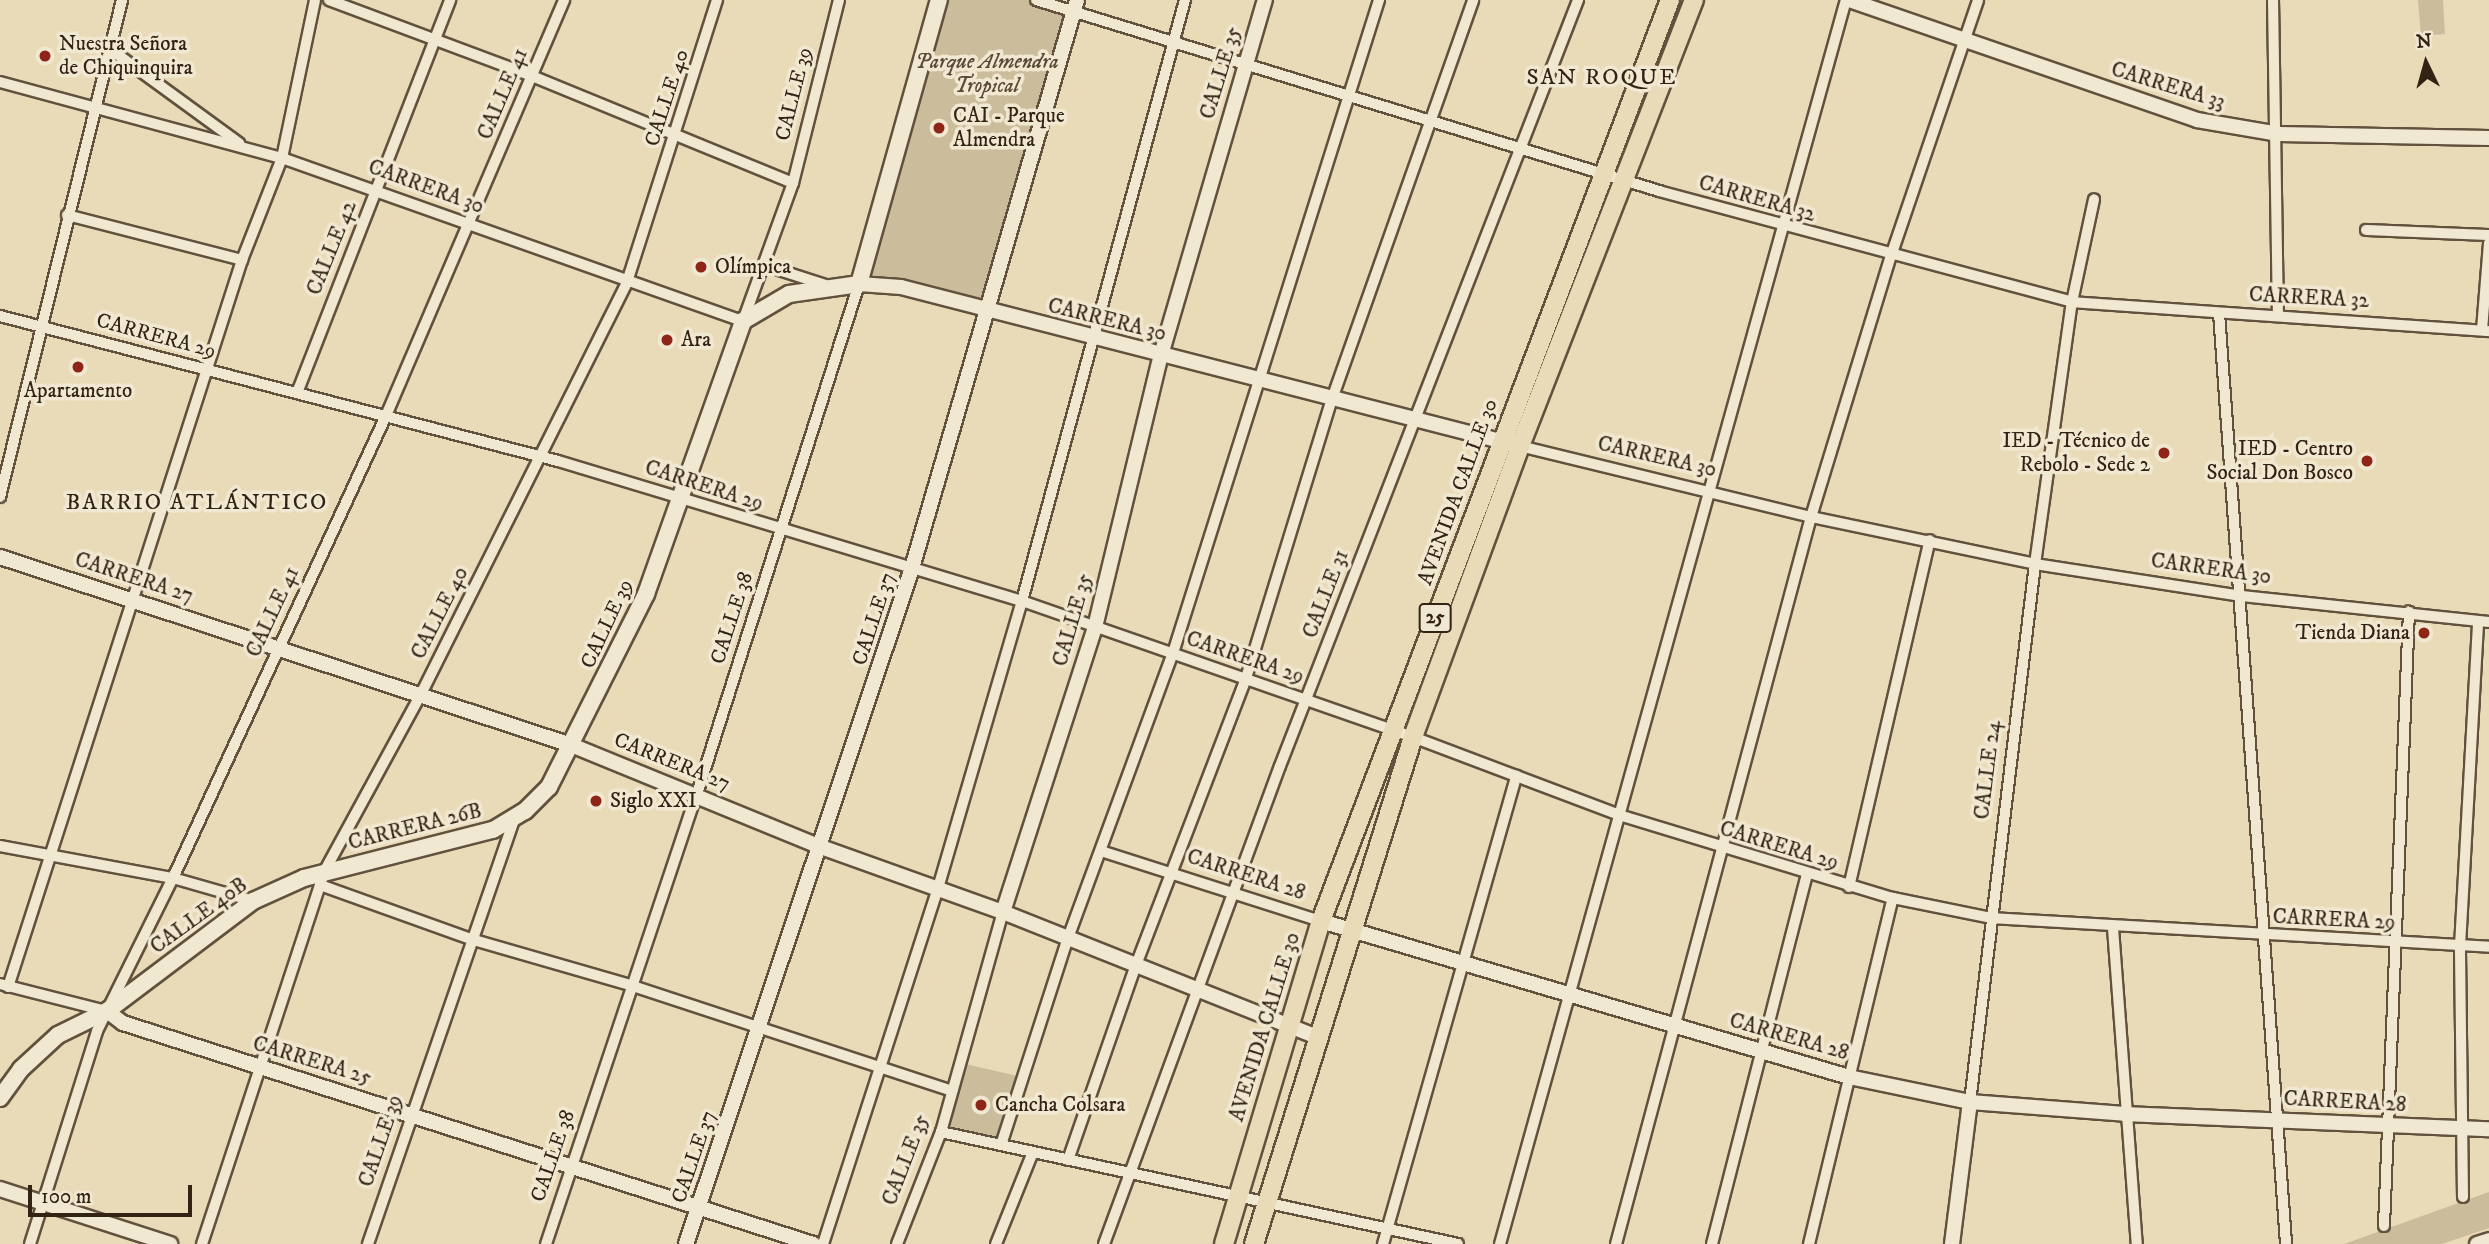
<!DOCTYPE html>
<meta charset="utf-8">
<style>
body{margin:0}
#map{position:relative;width:2489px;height:1244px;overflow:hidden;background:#eadbb8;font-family:"IM FELL DW Pica",serif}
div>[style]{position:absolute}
.green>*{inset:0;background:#cbbc9c}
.roads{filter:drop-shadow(2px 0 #61513d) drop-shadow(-2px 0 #61513d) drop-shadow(0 2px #61513d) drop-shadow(0 -2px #61513d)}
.minor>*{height:10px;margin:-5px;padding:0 5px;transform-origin:5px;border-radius:5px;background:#f1e8d1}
.tertiary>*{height:14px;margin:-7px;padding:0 7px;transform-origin:7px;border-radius:7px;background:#f1e8d1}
.secondary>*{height:16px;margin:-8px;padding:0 8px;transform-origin:8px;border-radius:8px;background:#f1e8d1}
.trunk>*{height:18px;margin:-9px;padding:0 9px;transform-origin:9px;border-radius:9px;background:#eadbb8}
.dots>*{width:19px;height:19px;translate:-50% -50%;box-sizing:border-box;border:4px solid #f1e8d1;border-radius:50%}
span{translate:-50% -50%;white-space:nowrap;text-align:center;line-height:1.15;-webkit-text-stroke:7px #f1e8d1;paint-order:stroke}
.shield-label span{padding:2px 5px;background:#f1e8d1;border:2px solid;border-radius:5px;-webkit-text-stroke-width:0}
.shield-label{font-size:19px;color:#332314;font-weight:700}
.poi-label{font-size:21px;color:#332314}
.left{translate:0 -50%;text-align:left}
.right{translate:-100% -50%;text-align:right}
.park-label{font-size:21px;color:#594936;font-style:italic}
.street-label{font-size:21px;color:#332314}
.neighbourhood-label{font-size:23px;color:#332314;letter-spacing:2px}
.north{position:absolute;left:2391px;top:28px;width:70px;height:70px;-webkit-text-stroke:5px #f1e8d1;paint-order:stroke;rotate:355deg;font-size:19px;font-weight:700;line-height:28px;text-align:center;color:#332314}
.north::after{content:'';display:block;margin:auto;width:24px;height:32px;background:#332314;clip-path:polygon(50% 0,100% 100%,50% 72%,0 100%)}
.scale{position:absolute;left:28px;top:1185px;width:164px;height:32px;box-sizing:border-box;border:4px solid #332314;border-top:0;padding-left:9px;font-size:21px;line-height:24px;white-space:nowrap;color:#332314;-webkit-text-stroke:5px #f1e8d1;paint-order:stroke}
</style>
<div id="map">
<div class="green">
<i style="clip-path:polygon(939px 0,1035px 0,1074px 11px,987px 312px,859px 284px)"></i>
<i style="clip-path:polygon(2418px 0,2443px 0,2445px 34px,2421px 36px)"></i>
<i style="clip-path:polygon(961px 1063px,1022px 1077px,1001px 1145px,941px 1132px)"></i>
<i style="clip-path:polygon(2489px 1192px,2489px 1228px,2442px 1244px,2344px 1244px)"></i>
</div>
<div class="roads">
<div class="minor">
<i style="left:329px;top:0;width:217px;rotate:20.5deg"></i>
<i style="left:532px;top:76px;width:282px;rotate:22.3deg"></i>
<i style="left:1036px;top:0;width:652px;rotate:17.04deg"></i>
<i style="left:1659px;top:191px;width:428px;rotate:15deg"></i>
<i style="left:2072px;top:302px;width:418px;rotate:4deg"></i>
<i style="left:2273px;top:0;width:314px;rotate:89.1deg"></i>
<i style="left:110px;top:49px;width:160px;rotate:36.1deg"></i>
<i style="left:0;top:82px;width:292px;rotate:15.1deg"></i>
<i style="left:282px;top:158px;width:489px;rotate:19.5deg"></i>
<i style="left:743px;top:321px;width:147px;rotate:-70.1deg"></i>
<i style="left:793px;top:183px;width:189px;rotate:-75.9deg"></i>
<i style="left:67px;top:215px;width:181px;rotate:14.4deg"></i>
<i style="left:2366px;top:230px;width:123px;rotate:2.3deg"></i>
<i style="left:779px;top:270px;width:49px;rotate:17.7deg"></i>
<i style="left:2219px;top:313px;width:933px;rotate:85.88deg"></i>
<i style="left:0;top:316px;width:577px;rotate:14.57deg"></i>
<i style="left:558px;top:461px;width:485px;rotate:16.8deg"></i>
<i style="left:1022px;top:601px;width:414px;rotate:19.2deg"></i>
<i style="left:1413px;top:737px;width:220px;rotate:20.7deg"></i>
<i style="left:1619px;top:815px;width:286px;rotate:16.9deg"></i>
<i style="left:1893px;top:898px;width:100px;rotate:11.5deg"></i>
<i style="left:1991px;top:918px;width:499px;rotate:3.3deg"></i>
<i style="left:2482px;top:330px;width:87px;rotate:-85.4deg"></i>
<i style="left:297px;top:393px;width:422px;rotate:-68.7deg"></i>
<i style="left:1520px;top:446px;width:300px;rotate:13.7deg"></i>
<i style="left:1811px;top:517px;width:229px;rotate:11.8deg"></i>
<i style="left:2035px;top:564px;width:209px;rotate:8.8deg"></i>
<i style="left:2242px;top:596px;width:248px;rotate:6deg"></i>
<i style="left:0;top:497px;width:512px;rotate:-76.21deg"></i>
<i style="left:0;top:846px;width:176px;rotate:10.5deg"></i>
<i style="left:173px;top:878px;width:83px;rotate:16deg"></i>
<i style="left:1101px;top:851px;width:231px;rotate:17.7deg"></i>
<i style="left:320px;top:885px;width:164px;rotate:19.7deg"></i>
<i style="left:474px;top:940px;width:166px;rotate:16.1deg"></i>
<i style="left:633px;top:986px;width:336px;rotate:18.2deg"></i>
<i style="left:1849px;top:887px;width:356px;rotate:-76.9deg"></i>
<i style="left:2113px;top:928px;width:317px;rotate:85.7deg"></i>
<i style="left:0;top:984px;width:109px;rotate:14.3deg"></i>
<i style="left:8px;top:987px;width:764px;rotate:-72.16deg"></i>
<i style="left:242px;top:260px;width:110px;rotate:-68.6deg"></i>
<i style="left:282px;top:158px;width:161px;rotate:-78.2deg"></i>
<i style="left:1970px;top:1102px;width:542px;rotate:-83.11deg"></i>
<i style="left:2035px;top:564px;width:265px;rotate:-82deg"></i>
<i style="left:2072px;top:302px;width:105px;rotate:-77.9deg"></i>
<i style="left:941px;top:1132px;width:529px;rotate:12.22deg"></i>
<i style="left:1001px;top:1145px;width:218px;rotate:-72.1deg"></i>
<i style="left:1068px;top:938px;width:304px;rotate:-69.8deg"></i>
<i style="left:1173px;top:653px;width:685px;rotate:-72.49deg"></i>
<i style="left:1068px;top:1160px;width:207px;rotate:-70.8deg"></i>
<i style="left:1136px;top:965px;width:307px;rotate:-69deg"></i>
<i style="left:1246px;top:678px;width:292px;rotate:-72.9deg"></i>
<i style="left:1332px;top:399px;width:423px;rotate:-70.5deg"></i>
<i style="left:2463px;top:1197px;width:251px;rotate:-90.7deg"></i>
<i style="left:2460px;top:946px;width:325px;rotate:-86.8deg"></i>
<i style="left:2384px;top:1226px;width:615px;rotate:-87.67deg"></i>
<i style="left:30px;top:1244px;width:223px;rotate:-72.5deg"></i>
<i style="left:97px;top:1031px;width:171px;rotate:-63.6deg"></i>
<i style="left:173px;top:878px;width:507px;rotate:-65.26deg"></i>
<i style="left:385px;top:418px;width:455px;rotate:-66.8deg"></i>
<i style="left:202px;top:1244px;width:391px;rotate:-71.8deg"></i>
<i style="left:324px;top:872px;width:203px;rotate:-61.4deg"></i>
<i style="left:421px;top:694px;width:461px;rotate:-63.4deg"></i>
<i style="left:627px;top:282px;width:296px;rotate:-72.3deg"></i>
<i style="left:368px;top:1244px;width:449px;rotate:-71deg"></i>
<i style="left:546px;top:1244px;width:475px;rotate:-71.5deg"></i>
<i style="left:697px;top:794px;width:535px;rotate:-72.38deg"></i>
<i style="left:823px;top:1244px;width:374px;rotate:-72.1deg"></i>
<i style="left:938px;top:888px;width:299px;rotate:-73.7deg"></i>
<i style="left:1022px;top:601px;width:623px;rotate:-74.83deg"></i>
<i style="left:897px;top:1244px;width:120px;rotate:-68.6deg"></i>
<i style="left:941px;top:1132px;width:229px;rotate:-74.3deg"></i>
<i style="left:996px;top:1244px;width:99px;rotate:-68.1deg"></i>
<i style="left:1104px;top:1244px;width:509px;rotate:-69.79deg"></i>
<i style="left:1280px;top:766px;width:822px;rotate:-68.74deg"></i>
<i style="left:1383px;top:1244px;width:487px;rotate:-74.1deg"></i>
<i style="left:1500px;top:1244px;width:1291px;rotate:-74.46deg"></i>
<i style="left:1616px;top:1244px;width:753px;rotate:-74.99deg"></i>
<i style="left:1811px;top:517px;width:273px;rotate:-73deg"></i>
<i style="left:1891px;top:256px;width:270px;rotate:-71.2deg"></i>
<i style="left:1712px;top:1244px;width:381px;rotate:-75.6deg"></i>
<i style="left:1809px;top:1244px;width:356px;rotate:-76.4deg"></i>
</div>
<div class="tertiary">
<i style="left:1849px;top:0;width:368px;rotate:19deg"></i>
<i style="left:2197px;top:120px;width:83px;rotate:9.7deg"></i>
<i style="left:2279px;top:134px;width:210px;rotate:1.1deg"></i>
<i style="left:859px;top:284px;width:42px;rotate:4.1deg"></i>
<i style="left:901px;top:287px;width:631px;rotate:14.41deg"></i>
<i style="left:0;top:557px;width:601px;rotate:18.22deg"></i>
<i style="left:571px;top:745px;width:270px;rotate:22.2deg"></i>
<i style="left:821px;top:847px;width:193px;rotate:19.7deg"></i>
<i style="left:1003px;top:912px;width:338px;rotate:21.7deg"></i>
<i style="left:1003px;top:912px;width:299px;rotate:-72.1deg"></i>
<i style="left:1095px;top:627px;width:280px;rotate:-76.4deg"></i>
<i style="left:1161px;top:355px;width:370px;rotate:-73.7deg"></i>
<i style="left:1321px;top:921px;width:551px;rotate:16.46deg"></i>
<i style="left:1849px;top:1077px;width:124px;rotate:11.7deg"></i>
<i style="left:1970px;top:1102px;width:155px;rotate:4.4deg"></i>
<i style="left:2125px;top:1114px;width:364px;rotate:2.4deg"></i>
<i style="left:107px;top:1011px;width:20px;rotate:37deg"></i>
<i style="left:123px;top:1023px;width:725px;rotate:17.76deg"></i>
<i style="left:0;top:1189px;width:179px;rotate:17.9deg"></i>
<i style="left:686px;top:1244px;width:713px;rotate:-71.51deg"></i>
<i style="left:912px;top:568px;width:591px;rotate:-73.8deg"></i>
<i style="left:1952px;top:1244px;width:143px;rotate:-82.8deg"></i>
<i style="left:2477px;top:1244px;width:13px;rotate:-18deg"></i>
</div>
<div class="secondary">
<i style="left:0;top:1098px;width:36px;rotate:-54deg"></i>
<i style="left:21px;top:1069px;width:50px;rotate:-42.6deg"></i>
<i style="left:58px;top:1035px;width:55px;rotate:-26.1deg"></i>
<i style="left:107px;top:1011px;width:183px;rotate:-37deg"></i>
<i style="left:253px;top:901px;width:56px;rotate:-24.3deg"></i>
<i style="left:304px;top:878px;width:195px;rotate:-14.3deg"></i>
<i style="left:493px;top:830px;width:37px;rotate:-31deg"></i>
<i style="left:525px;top:811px;width:34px;rotate:-45deg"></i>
<i style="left:549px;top:787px;width:216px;rotate:-63.3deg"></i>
<i style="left:646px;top:594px;width:290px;rotate:-70.4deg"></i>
<i style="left:743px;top:321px;width:53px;rotate:-30.4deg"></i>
<i style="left:789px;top:294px;width:71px;rotate:-8.1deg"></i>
<i style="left:859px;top:284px;width:295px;rotate:-74.3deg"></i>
</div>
<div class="trunk">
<i style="left:1224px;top:1244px;width:337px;rotate:-73.3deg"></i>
<i style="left:1321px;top:921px;width:985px;rotate:-69.25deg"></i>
<i style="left:1254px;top:1244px;width:531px;rotate:-72.59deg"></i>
<i style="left:1413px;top:737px;width:310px;rotate:-69.8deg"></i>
<i style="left:1520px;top:446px;width:479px;rotate:-68.7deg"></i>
</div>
</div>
<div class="dots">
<i style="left:45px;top:56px;background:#8f2418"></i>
<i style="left:939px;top:128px;background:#8f2418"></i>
<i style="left:701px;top:267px;background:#8f2418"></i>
<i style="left:667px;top:340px;background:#8f2418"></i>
<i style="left:78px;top:367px;background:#8f2418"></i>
<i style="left:2164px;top:453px;background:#8f2418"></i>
<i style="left:2367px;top:461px;background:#8f2418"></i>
<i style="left:2424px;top:633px;background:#8f2418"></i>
<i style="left:596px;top:801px;background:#8f2418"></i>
<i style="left:981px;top:1105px;background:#8f2418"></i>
</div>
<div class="shield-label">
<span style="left:1435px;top:618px">25</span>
</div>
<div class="poi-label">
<span class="left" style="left:59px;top:56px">Nuestra Señora<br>de Chiquinquira</span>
<span class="left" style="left:953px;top:128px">CAI - Parque<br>Almendra</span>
<span class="left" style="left:715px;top:267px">Olímpica</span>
<span class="left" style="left:681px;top:340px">Ara</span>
<span style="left:78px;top:391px">Apartamento</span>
<span class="right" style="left:2150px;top:453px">IED - Técnico de<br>Rebolo - Sede 2</span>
<span class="right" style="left:2353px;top:461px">IED - Centro<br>Social Don Bosco</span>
<span class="right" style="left:2410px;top:633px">Tienda Diana</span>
<span class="left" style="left:610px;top:801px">Siglo XXI</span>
<span class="left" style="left:995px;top:1105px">Cancha Colsara</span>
</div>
<div class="park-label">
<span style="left:987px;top:74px">Parque Almendra<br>Tropical</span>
</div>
<div class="street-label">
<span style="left:1221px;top:73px;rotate:-73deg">CALLE 35</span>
<span style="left:2168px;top:86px;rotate:17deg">CARRERA 33</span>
<span style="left:503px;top:94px;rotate:-67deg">CALLE 41</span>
<span style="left:794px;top:94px;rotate:-76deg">CALLE 39</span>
<span style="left:667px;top:98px;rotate:-72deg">CALLE 40</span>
<span style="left:426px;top:187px;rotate:20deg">CARRERA 30</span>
<span style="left:1757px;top:199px;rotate:16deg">CARRERA 32</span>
<span style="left:332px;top:248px;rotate:-68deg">CALLE 42</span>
<span style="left:2309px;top:298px;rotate:3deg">CARRERA 32</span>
<span style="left:1107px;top:320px;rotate:14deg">CARRERA 30</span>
<span style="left:156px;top:336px;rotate:15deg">CARRERA 29</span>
<span style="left:1657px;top:457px;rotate:13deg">CARRERA 30</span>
<span style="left:704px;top:486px;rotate:18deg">CARRERA 29</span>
<span style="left:1458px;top:492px;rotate:-70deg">AVENIDA CALLE 30</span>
<span style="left:2211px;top:569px;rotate:8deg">CARRERA 30</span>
<span style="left:134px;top:578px;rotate:18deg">CARRERA 27</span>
<span style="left:1326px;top:594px;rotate:-69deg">CALLE 31</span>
<span style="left:273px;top:612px;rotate:-65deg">CALLE 41</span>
<span style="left:440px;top:613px;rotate:-63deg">CALLE 40</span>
<span style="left:732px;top:618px;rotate:-72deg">CALLE 38</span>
<span style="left:874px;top:619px;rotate:-72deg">CALLE 37</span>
<span style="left:1073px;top:620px;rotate:-74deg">CALLE 35</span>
<span style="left:607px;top:624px;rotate:-65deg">CALLE 39</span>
<span style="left:1245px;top:658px;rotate:19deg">CARRERA 29</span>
<span style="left:672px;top:762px;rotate:22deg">CARRERA 27</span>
<span style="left:1988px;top:770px;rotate:-83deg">CALLE 24</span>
<span style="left:415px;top:827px;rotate:-14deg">CARRERA 26B</span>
<span style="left:1779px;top:846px;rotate:17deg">CARRERA 29</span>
<span style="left:1246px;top:875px;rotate:18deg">CARRERA 28</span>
<span style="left:199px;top:916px;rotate:-36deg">CALLE 40B</span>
<span style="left:2334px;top:920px;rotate:3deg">CARRERA 29</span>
<span style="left:1265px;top:1027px;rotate:-73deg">AVENIDA CALLE 30</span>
<span style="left:1789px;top:1037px;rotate:16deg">CARRERA 28</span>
<span style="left:312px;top:1061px;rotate:17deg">CARRERA 25</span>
<span style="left:2345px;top:1102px;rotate:3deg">CARRERA 28</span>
<span style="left:381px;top:1141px;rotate:-71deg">CALLE 39</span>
<span style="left:553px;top:1156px;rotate:-71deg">CALLE 38</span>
<span style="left:694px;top:1157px;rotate:-71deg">CALLE 37</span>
<span style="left:906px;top:1160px;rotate:-69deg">CALLE 35</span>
</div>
<div class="neighbourhood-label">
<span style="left:1602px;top:78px">SAN ROQUE</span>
<span style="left:197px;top:503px">BARRIO ATLÁNTICO</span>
</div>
<div class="north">N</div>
<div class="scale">100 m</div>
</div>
